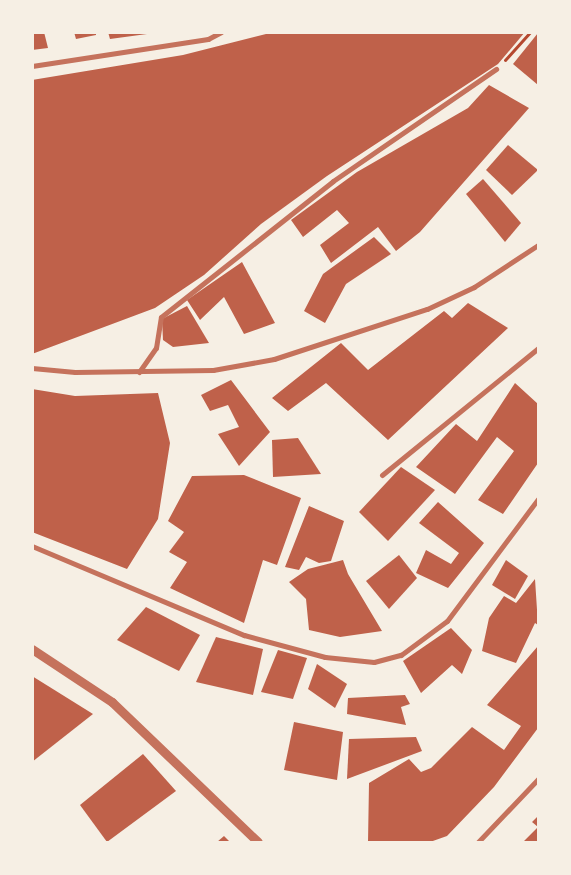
<!DOCTYPE html>
<style>
body{margin:0}
#map{position:relative;width:571px;height:875px;overflow:hidden;background:#f6efe4;font-family:Lato,sans-serif}
div>[style]{position:absolute}
.building>*{inset:0;background:#bf614a}
.path>*{height:3px;margin:-1.5px;padding:0 1.5px;transform-origin:1.5px;border-radius:1.5px;background:#b5482f}
.minor>*{height:5px;margin:-2.5px;padding:0 2.5px;transform-origin:2.5px;border-radius:2.5px;background:#c5725c}
.tertiary>*{height:9px;margin:-4.5px;padding:0 4.5px;transform-origin:4.5px;border-radius:4.5px;background:#c5725c}
span{translate:-50% -50%;white-space:nowrap;text-align:center;line-height:1.15;-webkit-text-stroke:5px #f6efe4;paint-order:stroke}
.frame{position:absolute;inset:0;border:34px solid #f6efe4;pointer-events:none}
</style>
<div id="map">
<div class="building">
<i style="clip-path:polygon(32px 32px,44px 32px,48px 48px,32px 50px)"></i>
<i style="clip-path:polygon(74px 32px,96px 32px,96px 35px,76px 39px)"></i>
<i style="clip-path:polygon(108px 32px,146px 32px,147px 34px,110px 39px)"></i>
<i style="clip-path:polygon(274px 32px,525px 32px,498px 64px,327px 176px,261px 224px,204px 275px,155px 308px,32px 354px,32px 80px,183px 55px)"></i>
<i style="clip-path:polygon(538px 33px,538px 85px,513px 64px)"></i>
<i style="clip-path:polygon(489px 85px,529px 108px,420px 232px,396px 251px,378px 227px,331px 263px,320px 245px,349px 223px,337px 210px,303px 237px,291px 220px,357px 172px,468px 108px)"></i>
<i style="clip-path:polygon(508px 145px,538px 170px,512px 195px,486px 170px)"></i>
<i style="clip-path:polygon(483px 179px,521px 223px,505px 242px,466px 194px)"></i>
<i style="clip-path:polygon(374px 237px,391px 254px,346px 284px,325px 323px,304px 311px,323px 274px)"></i>
<i style="clip-path:polygon(242px 262px,275px 323px,244px 334px,224px 297px,200px 320px,187px 300px)"></i>
<i style="clip-path:polygon(468px 303px,508px 328px,388px 440px,326px 383px,288px 411px,272px 398px,341px 343px,368px 370px,444px 311px,452px 318px)"></i>
<i style="clip-path:polygon(187px 306px,209px 343px,173px 347px,163px 340px,162px 319px)"></i>
<i style="clip-path:polygon(231px 380px,270px 432px,239px 466px,218px 434px,239px 427px,228px 405px,210px 411px,201px 395px)"></i>
<i style="clip-path:polygon(515px 383px,538px 404px,538px 463px,503px 514px,478px 500px,514px 451px,497px 437px,455px 494px,416px 467px,456px 424px,477px 441px)"></i>
<i style="clip-path:polygon(32px 389px,75px 396px,158px 393px,170px 443px,158px 519px,127px 569px,32px 532px)"></i>
<i style="clip-path:polygon(298px 438px,321px 474px,273px 477px,272px 440px)"></i>
<i style="clip-path:polygon(401px 467px,435px 490px,388px 541px,359px 512px)"></i>
<i style="clip-path:polygon(244px 475px,301px 498px,277px 565px,263px 560px,244px 623px,170px 588px,187px 562px,169px 552px,184px 532px,168px 521px,192px 476px)"></i>
<i style="clip-path:polygon(438px 502px,484px 543px,448px 588px,416px 573px,426px 550px,451px 564px,459px 553px,419px 523px)"></i>
<i style="clip-path:polygon(309px 506px,344px 521px,331px 561px,319px 563px,306px 557px,299px 570px,285px 567px)"></i>
<i style="clip-path:polygon(399px 555px,417px 578px,389px 609px,366px 581px)"></i>
<i style="clip-path:polygon(343px 560px,348px 574px,382px 631px,340px 637px,309px 630px,306px 599px,289px 582px,308px 569px)"></i>
<i style="clip-path:polygon(506px 560px,528px 576px,515px 599px,492px 585px)"></i>
<i style="clip-path:polygon(535px 579px,538px 625px,535px 623px,516px 663px,482px 651px,489px 618px,504px 596px,516px 603px)"></i>
<i style="clip-path:polygon(146px 607px,200px 635px,179px 671px,117px 640px)"></i>
<i style="clip-path:polygon(451px 628px,472px 650px,462px 674px,452px 665px,421px 693px,403px 661px)"></i>
<i style="clip-path:polygon(216px 637px,263px 649px,253px 695px,196px 682px)"></i>
<i style="clip-path:polygon(538px 646px,538px 728px,494px 787px,447px 836px,430px 842px,368px 842px,369px 783px,409px 759px,421px 772px,431px 768px,472px 727px,504px 750px,521px 726px,487px 705px)"></i>
<i style="clip-path:polygon(278px 650px,307px 658px,293px 699px,261px 692px)"></i>
<i style="clip-path:polygon(317px 664px,347px 684px,335px 708px,308px 689px)"></i>
<i style="clip-path:polygon(32px 676px,93px 714px,32px 762px)"></i>
<i style="clip-path:polygon(405px 695px,410px 704px,401px 707px,406px 725px,347px 714px,348px 698px)"></i>
<i style="clip-path:polygon(294px 722px,343px 732px,337px 780px,284px 770px)"></i>
<i style="clip-path:polygon(416px 737px,422px 751px,347px 779px,349px 739px)"></i>
<i style="clip-path:polygon(143px 754px,176px 791px,107px 842px,80px 805px)"></i>
<i style="clip-path:polygon(538px 816px,538px 842px,523px 842px,538px 827px,532px 822px)"></i>
<i style="clip-path:polygon(224px 836px,230px 842px,217px 842px)"></i>
</div>
<div class="path">
<i style="left:505px;top:60px;width:38px;rotate:-48deg"></i>
</div>
<div class="minor">
<i style="left:32px;top:66px;width:178px;rotate:-8.7deg"></i>
<i style="left:208px;top:39px;width:15px;rotate:-28deg"></i>
<i style="left:32px;top:368px;width:43px;rotate:5.3deg"></i>
<i style="left:75px;top:372px;width:138px;rotate:-0.8deg"></i>
<i style="left:213px;top:370px;width:62px;rotate:-10.2deg"></i>
<i style="left:274px;top:359px;width:161px;rotate:-18.1deg"></i>
<i style="left:427px;top:309px;width:52px;rotate:-25.1deg"></i>
<i style="left:474px;top:287px;width:77px;rotate:-33.3deg"></i>
<i style="left:139px;top:372px;width:29px;rotate:-55deg"></i>
<i style="left:156px;top:348px;width:31px;rotate:-81deg"></i>
<i style="left:161px;top:317px;width:219px;rotate:-38.3deg"></i>
<i style="left:333px;top:181px;width:198px;rotate:-34.5deg"></i>
<i style="left:382px;top:475px;width:201px;rotate:-39.1deg"></i>
<i style="left:32px;top:546px;width:230px;rotate:22.8deg"></i>
<i style="left:244px;top:635px;width:84px;rotate:15.2deg"></i>
<i style="left:325px;top:657px;width:49px;rotate:5.8deg"></i>
<i style="left:374px;top:662px;width:28px;rotate:-15deg"></i>
<i style="left:401px;top:655px;width:57px;rotate:-36.5deg"></i>
<i style="left:447px;top:621px;width:152px;rotate:-53.3deg"></i>
<i style="left:478px;top:842px;width:87px;rotate:-46.4deg"></i>
</div>
<div class="tertiary">
<i style="left:32px;top:649px;width:96px;rotate:33.5deg"></i>
<i style="left:112px;top:702px;width:202px;rotate:43.8deg"></i>
</div>
<div class="frame"></div>
</div>
